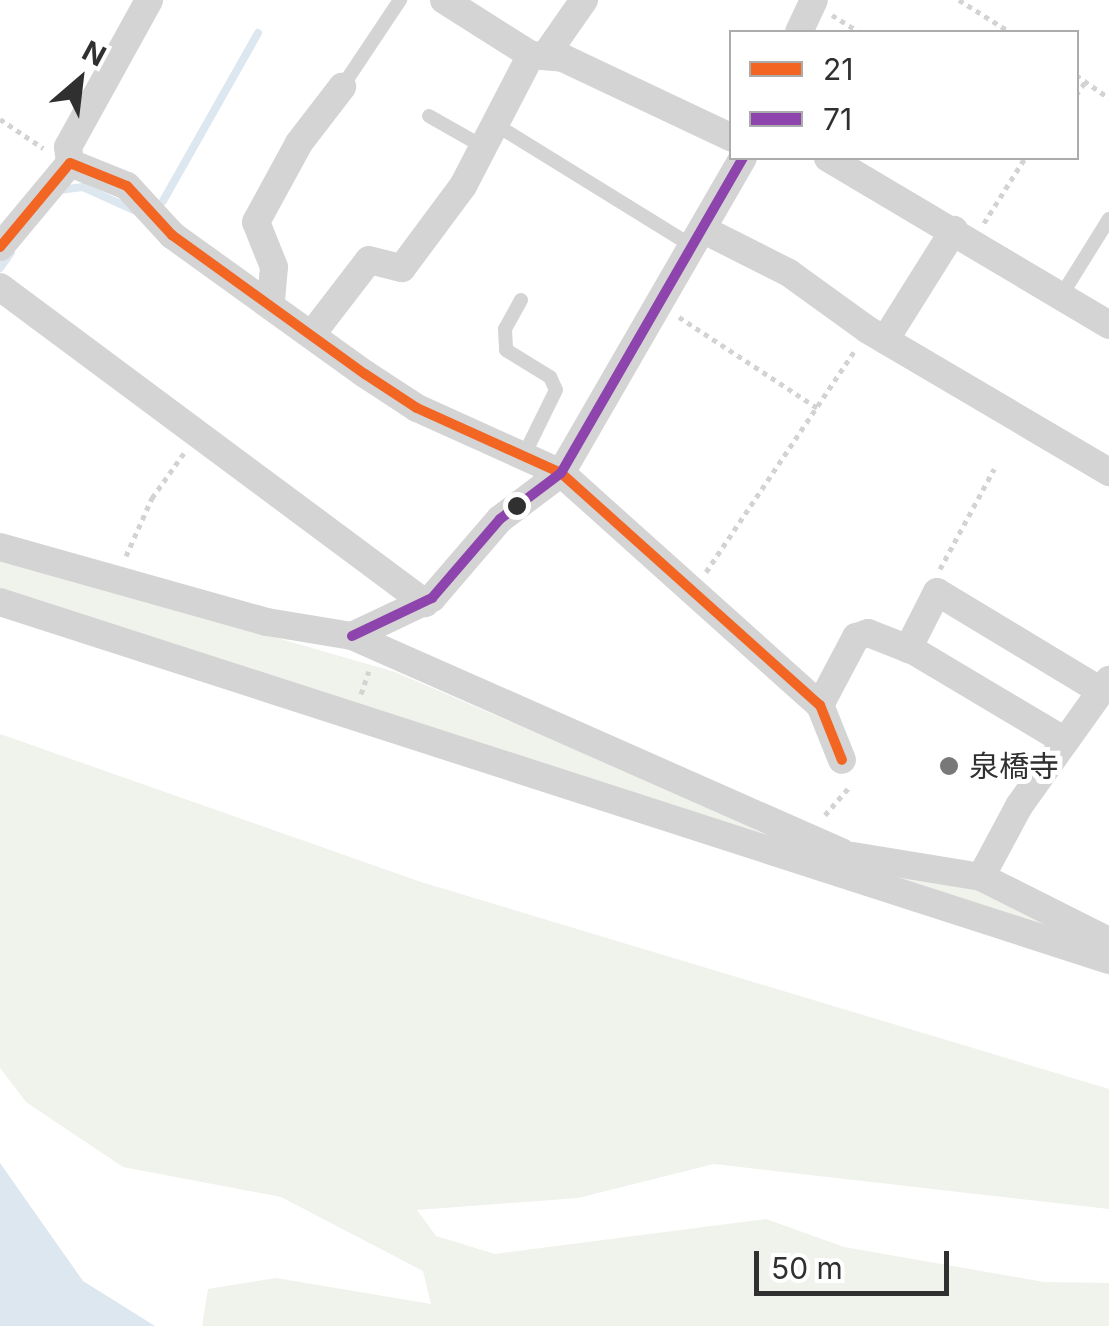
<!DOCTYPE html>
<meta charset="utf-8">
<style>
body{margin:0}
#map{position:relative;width:1109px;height:1326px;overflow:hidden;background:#fff;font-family:Inter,"Noto Sans JP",sans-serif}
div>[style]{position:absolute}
.green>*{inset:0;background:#f0f2ec}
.water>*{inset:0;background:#dde7f0}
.stream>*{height:8px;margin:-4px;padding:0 4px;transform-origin:4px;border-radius:4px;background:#dde7f0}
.path>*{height:5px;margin-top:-2.5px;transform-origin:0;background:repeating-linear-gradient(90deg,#d3d3d3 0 5px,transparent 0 10px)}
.service>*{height:14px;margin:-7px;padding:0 7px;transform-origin:7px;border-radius:7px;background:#d4d4d4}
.minor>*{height:28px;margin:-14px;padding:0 14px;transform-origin:14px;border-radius:14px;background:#d4d4d4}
.bus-1>*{height:10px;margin:-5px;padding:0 5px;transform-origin:5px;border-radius:5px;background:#f26522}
.bus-2>*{height:10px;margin:-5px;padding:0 5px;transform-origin:5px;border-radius:5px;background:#8e44ad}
.dots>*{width:28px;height:28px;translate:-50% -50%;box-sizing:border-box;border:5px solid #fff;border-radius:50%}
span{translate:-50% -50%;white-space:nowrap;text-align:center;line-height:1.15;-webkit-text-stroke:10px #fff;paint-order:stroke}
.poi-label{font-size:30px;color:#303030}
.left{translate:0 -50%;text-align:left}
.legend{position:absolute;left:729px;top:30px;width:350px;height:130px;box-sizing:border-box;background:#fff;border:2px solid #acacac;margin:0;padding:12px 18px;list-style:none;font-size:30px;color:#303030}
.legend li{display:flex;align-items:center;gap:20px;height:50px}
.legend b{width:50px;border:2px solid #acacac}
.north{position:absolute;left:30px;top:30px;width:100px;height:100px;-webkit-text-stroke:8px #fff;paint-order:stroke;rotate:28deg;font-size:28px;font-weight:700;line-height:40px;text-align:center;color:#303030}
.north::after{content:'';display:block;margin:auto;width:35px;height:45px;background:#303030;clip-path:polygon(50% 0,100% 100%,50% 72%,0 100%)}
.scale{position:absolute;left:754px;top:1251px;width:195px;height:45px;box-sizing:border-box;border:5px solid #303030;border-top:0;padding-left:12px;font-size:30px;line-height:35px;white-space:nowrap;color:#303030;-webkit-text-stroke:8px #fff;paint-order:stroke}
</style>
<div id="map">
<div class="green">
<i style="clip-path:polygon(0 558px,395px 672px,818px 854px,0 591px)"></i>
<i style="clip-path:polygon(0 734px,421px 882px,1109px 1089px,1109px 1209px,714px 1164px,578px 1198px,417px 1210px,436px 1236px,495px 1254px,766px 1219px,844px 1247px,1044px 1282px,1109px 1283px,1109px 1326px,202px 1326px,208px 1289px,276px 1278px,431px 1304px,423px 1271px,281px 1197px,123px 1167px,26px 1102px,0 1068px)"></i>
<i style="clip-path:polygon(883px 872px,979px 886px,1109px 949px)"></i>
</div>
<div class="water">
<i style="clip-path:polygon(0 1163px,83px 1281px,155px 1326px,0 1326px)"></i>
</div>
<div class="stream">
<i style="left:59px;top:190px;width:24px;rotate:-7deg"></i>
<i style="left:83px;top:187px;width:56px;rotate:24.3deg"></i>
<i style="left:163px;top:201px;width:193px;rotate:-60.5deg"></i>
<i style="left:0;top:268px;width:19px;rotate:-55deg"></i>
</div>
<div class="path">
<i style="left:959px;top:0;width:60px;rotate:32.1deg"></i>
<i style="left:832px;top:15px;width:32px;rotate:32deg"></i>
<i style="left:1076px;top:75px;width:40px;rotate:34.9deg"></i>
<i style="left:1076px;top:95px;width:16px;rotate:-55deg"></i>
<i style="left:0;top:119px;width:52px;rotate:34deg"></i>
<i style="left:984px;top:223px;width:77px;rotate:-57.8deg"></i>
<i style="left:679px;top:317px;width:168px;rotate:33.3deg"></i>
<i style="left:126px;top:556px;width:64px;rotate:-65.9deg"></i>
<i style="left:152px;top:498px;width:55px;rotate:-54.6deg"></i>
<i style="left:940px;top:569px;width:114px;rotate:-61.6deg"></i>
<i style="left:706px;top:572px;width:269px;rotate:-56.1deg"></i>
<i style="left:361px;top:694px;width:24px;rotate:-71deg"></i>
<i style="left:825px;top:815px;width:38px;rotate:-49deg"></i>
</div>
<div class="service">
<i style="left:342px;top:87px;width:105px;rotate:-56.3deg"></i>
<i style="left:429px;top:116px;width:59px;rotate:29.6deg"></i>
<i style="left:493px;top:123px;width:236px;rotate:31.7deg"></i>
<i style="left:1061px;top:296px;width:91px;rotate:-58.1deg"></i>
<i style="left:521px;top:300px;width:33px;rotate:119deg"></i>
<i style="left:505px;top:329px;width:21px;rotate:87deg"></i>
<i style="left:506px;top:350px;width:52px;rotate:31.5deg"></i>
<i style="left:550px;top:377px;width:14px;rotate:65deg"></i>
<i style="left:556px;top:390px;width:77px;rotate:116.2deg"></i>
</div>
<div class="minor">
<i style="left:444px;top:0;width:103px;rotate:32.3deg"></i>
<i style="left:531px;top:55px;width:32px;rotate:5deg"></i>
<i style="left:563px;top:58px;width:187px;rotate:25.3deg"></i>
<i style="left:799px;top:32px;width:35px;rotate:-65deg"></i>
<i style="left:547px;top:53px;width:65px;rotate:-55.1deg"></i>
<i style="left:828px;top:158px;width:327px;rotate:30.7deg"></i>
<i style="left:70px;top:163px;width:16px;rotate:-97deg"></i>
<i style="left:68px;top:147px;width:168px;rotate:-61.1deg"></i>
<i style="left:704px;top:230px;width:95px;rotate:26.8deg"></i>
<i style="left:789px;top:273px;width:97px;rotate:35.8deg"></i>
<i style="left:868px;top:330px;width:280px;rotate:30.5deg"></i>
<i style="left:0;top:247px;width:109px;rotate:-50.2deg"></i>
<i style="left:70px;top:163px;width:61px;rotate:22deg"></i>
<i style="left:127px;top:186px;width:67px;rotate:47.4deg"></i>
<i style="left:172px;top:235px;width:238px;rotate:35.8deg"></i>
<i style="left:365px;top:374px;width:62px;rotate:33.2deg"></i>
<i style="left:417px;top:408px;width:158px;rotate:24.3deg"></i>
<i style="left:561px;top:473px;width:348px;rotate:41.9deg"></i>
<i style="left:820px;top:705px;width:59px;rotate:68.2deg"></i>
<i style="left:0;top:287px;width:530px;rotate:36.63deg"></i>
<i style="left:271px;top:301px;width:34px;rotate:-85deg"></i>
<i style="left:274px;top:267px;width:48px;rotate:-111.8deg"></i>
<i style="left:256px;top:222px;width:90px;rotate:-61.4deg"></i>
<i style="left:299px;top:143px;width:71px;rotate:-52.5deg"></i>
<i style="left:312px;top:334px;width:93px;rotate:-52.4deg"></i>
<i style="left:369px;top:260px;width:34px;rotate:14deg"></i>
<i style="left:402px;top:268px;width:102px;rotate:-53.4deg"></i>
<i style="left:463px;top:186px;width:148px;rotate:-62.6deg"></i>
<i style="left:885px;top:340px;width:130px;rotate:-57.9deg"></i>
<i style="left:0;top:547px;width:277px;rotate:15.7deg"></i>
<i style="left:267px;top:622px;width:86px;rotate:9.4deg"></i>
<i style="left:352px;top:636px;width:535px;rotate:23.83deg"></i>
<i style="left:0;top:602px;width:1165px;rotate:17.89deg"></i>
<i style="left:352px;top:636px;width:89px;rotate:-25.4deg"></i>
<i style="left:432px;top:598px;width:104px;rotate:-49.3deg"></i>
<i style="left:500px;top:519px;width:76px;rotate:-37deg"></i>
<i style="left:561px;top:473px;width:364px;rotate:-60deg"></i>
<i style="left:908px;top:649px;width:64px;rotate:-63deg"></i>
<i style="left:937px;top:592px;width:192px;rotate:31.1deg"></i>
<i style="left:820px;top:705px;width:77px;rotate:-62.1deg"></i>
<i style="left:856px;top:637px;width:13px;rotate:-18deg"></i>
<i style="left:868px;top:633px;width:49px;rotate:21.4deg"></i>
<i style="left:914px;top:651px;width:176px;rotate:30.8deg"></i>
<i style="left:853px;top:856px;width:130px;rotate:9.3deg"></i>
<i style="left:981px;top:877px;width:143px;rotate:26.6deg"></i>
<i style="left:981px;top:877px;width:81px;rotate:-61.8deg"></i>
<i style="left:1019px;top:806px;width:155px;rotate:-54.5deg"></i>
</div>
<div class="bus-1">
<i style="left:0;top:247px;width:109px;rotate:-50.2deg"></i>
<i style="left:70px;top:163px;width:61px;rotate:22deg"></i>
<i style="left:127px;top:186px;width:67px;rotate:47.4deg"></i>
<i style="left:172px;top:235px;width:238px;rotate:35.8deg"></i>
<i style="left:365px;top:374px;width:62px;rotate:33.2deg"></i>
<i style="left:417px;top:408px;width:158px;rotate:24.3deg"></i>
<i style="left:561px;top:473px;width:348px;rotate:41.9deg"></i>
<i style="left:820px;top:705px;width:59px;rotate:68.2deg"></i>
</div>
<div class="bus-2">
<i style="left:352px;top:636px;width:89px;rotate:-25.4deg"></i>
<i style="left:432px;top:598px;width:104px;rotate:-49.3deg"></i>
<i style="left:500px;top:519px;width:76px;rotate:-37deg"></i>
<i style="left:561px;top:473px;width:364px;rotate:-60deg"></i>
</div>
<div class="dots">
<i style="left:517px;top:506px;background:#303030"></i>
<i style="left:949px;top:766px;background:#787878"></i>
</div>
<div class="poi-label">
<span class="left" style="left:969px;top:766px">泉橋寺</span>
</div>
<ul class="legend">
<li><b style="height:12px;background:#f26522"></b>21</li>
<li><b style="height:12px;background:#8e44ad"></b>71</li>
</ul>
<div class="north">N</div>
<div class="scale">50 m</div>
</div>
